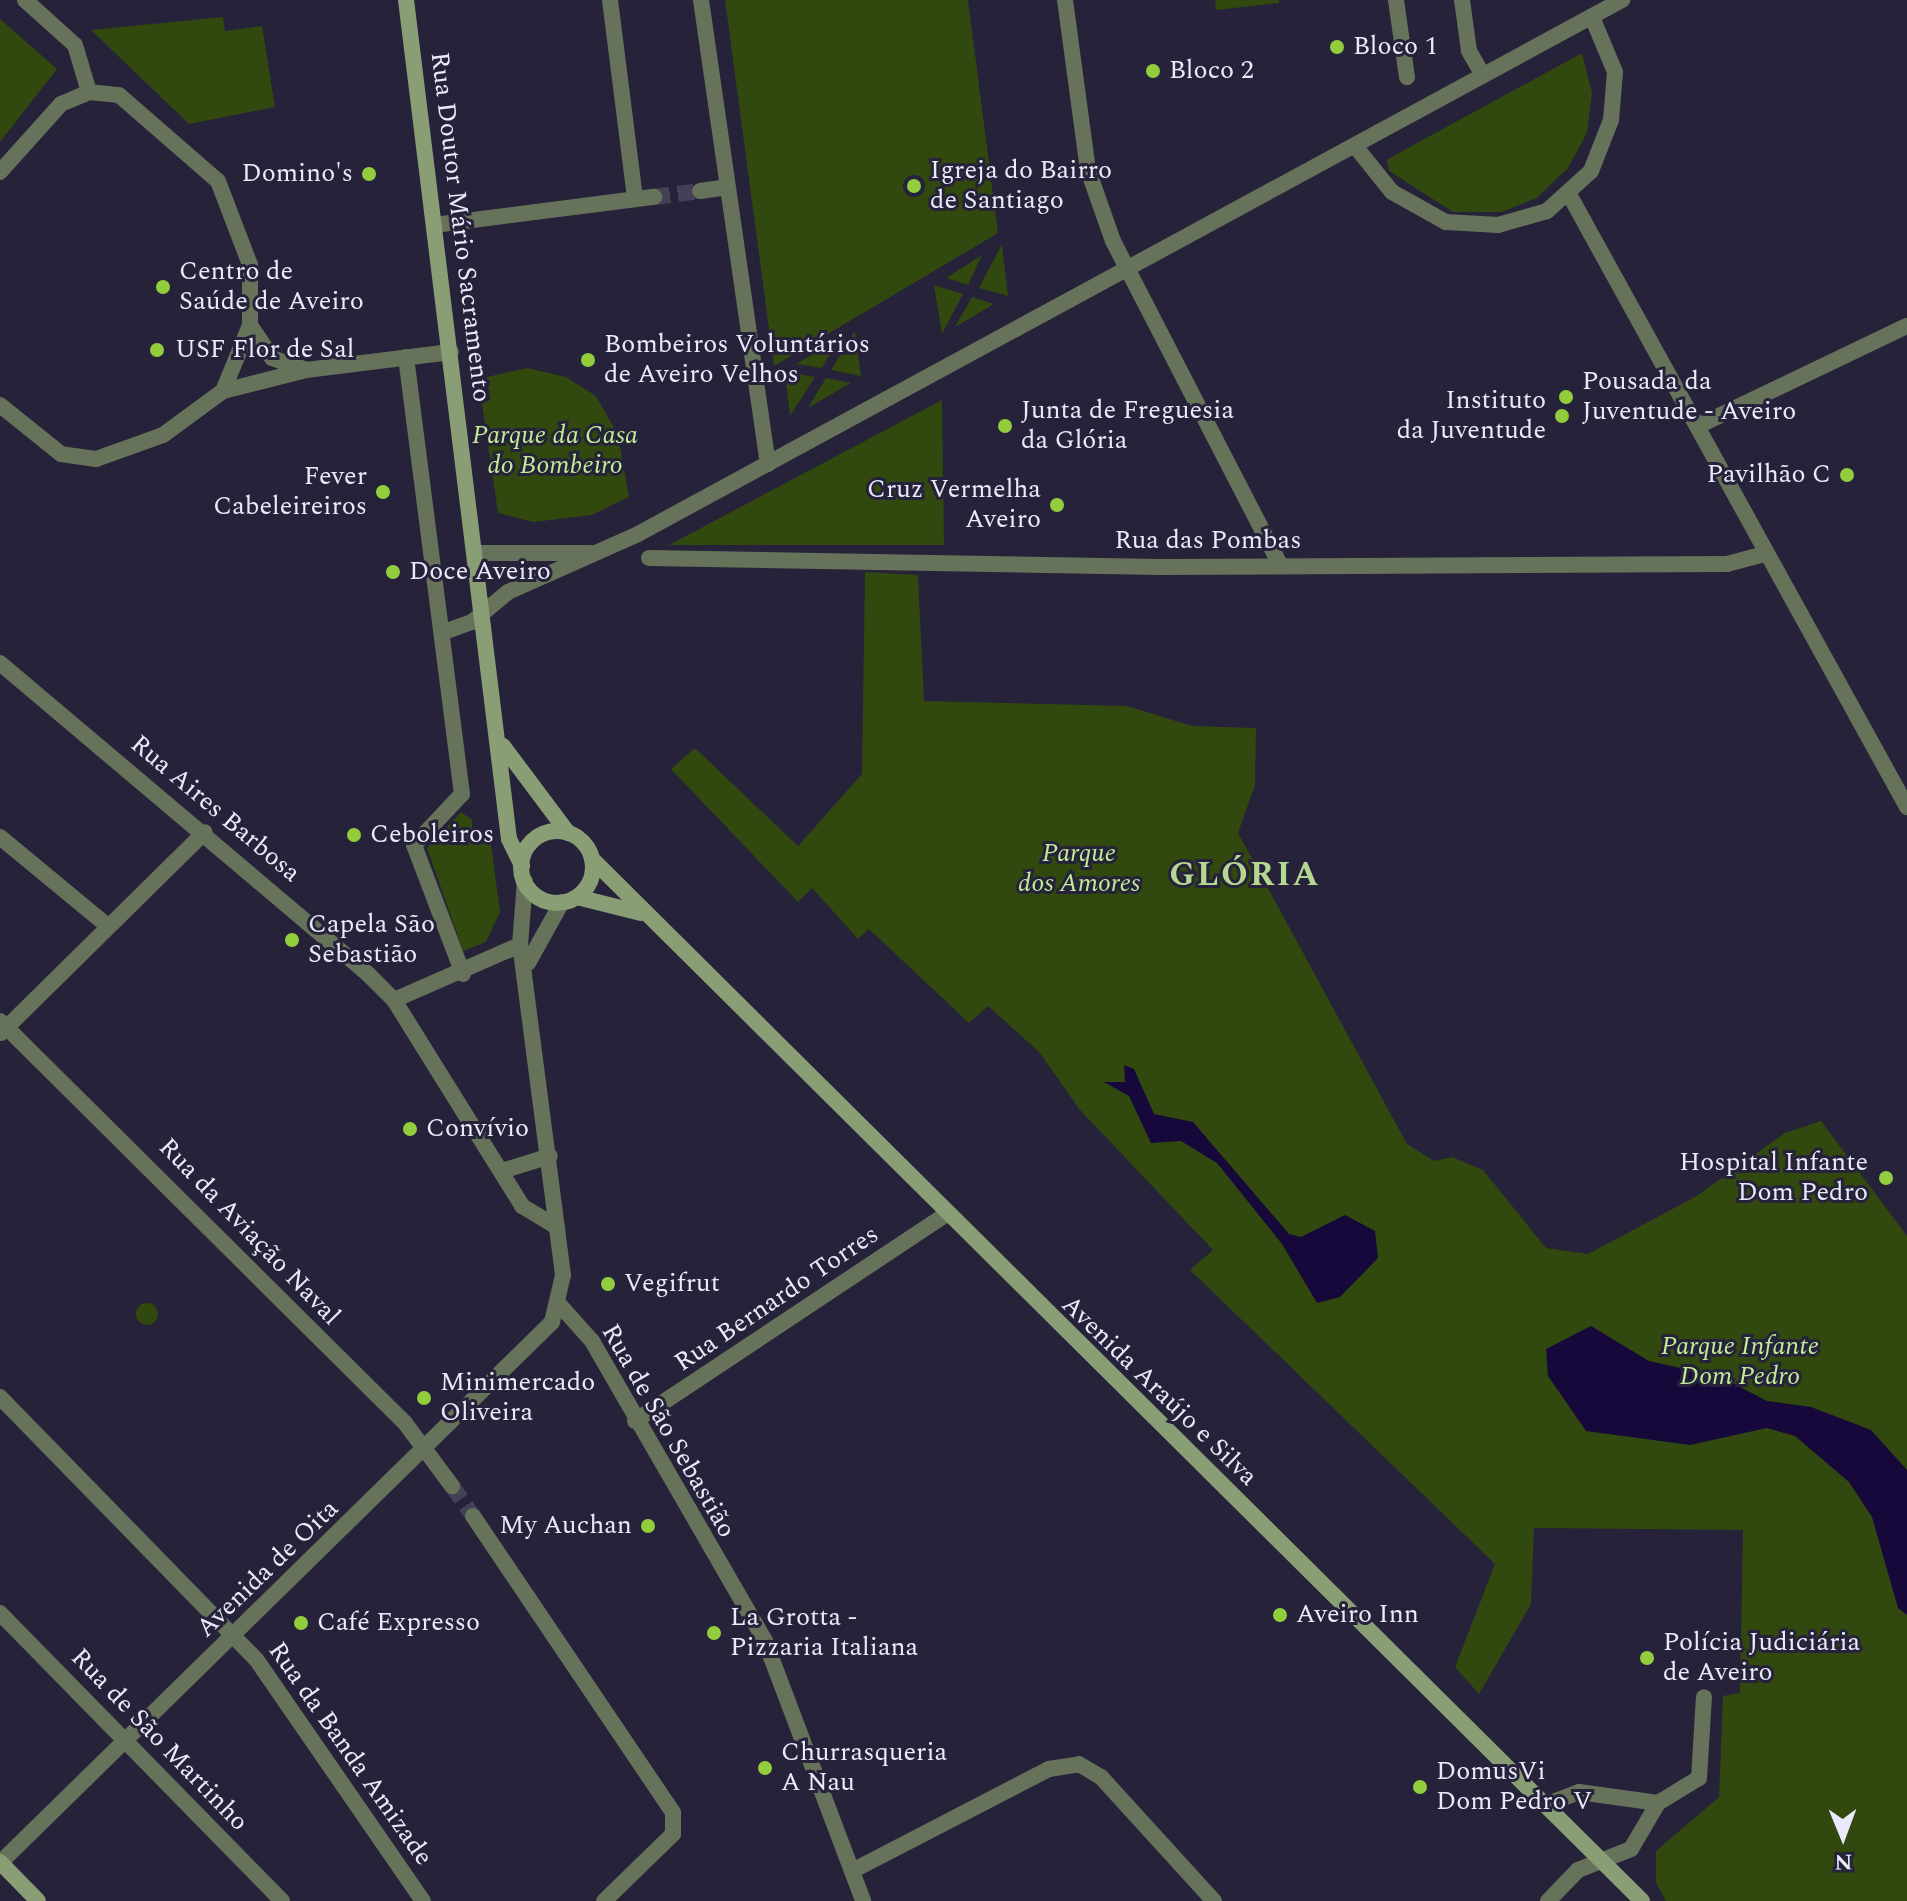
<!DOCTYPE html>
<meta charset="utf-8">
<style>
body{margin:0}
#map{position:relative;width:1907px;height:1901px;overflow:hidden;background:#25223a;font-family:Spectral,serif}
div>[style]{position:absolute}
.green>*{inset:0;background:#31480f}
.round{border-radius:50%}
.water>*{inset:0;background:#16083b}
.street-tunnel>*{height:16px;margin-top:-8px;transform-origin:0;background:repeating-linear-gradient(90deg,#434057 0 16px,transparent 0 24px)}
.street>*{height:16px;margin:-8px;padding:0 8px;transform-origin:8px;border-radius:8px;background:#667259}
.secondary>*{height:16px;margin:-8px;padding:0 8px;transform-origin:8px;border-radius:8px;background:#8a9e76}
.secondary>.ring{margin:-8px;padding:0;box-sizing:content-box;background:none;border:16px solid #8a9e76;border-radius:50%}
.dots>*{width:22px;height:22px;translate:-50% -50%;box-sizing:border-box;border:4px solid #25223a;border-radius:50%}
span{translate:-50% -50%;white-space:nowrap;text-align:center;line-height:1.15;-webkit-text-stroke:6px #25223a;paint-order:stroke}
.poi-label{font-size:26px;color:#eae9f9}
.left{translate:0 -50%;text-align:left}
.right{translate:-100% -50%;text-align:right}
.street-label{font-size:26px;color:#eae9f9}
.park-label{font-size:26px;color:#c2eb95;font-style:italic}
.district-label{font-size:34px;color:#b5d791;font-weight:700;letter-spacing:2px}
.north{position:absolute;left:1803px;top:1797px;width:80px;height:80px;-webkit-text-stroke:6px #25223a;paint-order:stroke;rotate:179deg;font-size:22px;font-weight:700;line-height:32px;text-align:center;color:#eae9f9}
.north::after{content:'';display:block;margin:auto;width:28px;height:36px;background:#eae9f9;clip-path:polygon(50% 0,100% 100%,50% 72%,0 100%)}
</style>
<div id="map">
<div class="green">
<i style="clip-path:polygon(725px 0,968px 0,998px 233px,774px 366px)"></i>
<i style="clip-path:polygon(1215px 0,1279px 0,1279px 3px,1216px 10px)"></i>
<i style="clip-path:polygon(223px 17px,225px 31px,262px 26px,275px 107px,189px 124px,91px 30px)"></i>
<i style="clip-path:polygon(0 19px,57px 69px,0 142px)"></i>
<i style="clip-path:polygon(1582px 53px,1592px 93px,1587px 133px,1568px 168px,1537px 198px,1502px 212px,1453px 212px,1389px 171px,1387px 160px,1397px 154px)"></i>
<i style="clip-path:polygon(1002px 244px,1008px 296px,979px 288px)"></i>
<i style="clip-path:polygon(982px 255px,968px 285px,946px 278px)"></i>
<i style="clip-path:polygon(934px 285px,963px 294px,942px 334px)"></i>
<i style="clip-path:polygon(972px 297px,994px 304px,955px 327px)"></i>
<i style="clip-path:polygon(855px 331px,861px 376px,831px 370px)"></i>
<i style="clip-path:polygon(838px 340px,822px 368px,796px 364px)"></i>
<i style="clip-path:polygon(527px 368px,566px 377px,596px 396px,618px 435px,629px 497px,592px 515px,534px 522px,498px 513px,482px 404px,490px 400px,487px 377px)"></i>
<i style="clip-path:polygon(785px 372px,815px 377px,790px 416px)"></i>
<i style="clip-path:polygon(826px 378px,851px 383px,808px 408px)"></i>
<i style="clip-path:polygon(942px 400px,944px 545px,669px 545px)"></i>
<i style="clip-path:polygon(865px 572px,918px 575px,924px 701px,1127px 706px,1192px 726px,1256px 728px,1255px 785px,1238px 833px,1407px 1144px,1434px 1161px,1452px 1157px,1483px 1170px,1546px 1248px,1588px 1254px,1695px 1197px,1785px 1133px,1821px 1121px,1907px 1236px,1907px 1901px,1666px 1901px,1656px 1883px,1656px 1851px,1719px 1797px,1723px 1696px,1740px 1693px,1743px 1530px,1534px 1528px,1531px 1604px,1479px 1694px,1455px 1667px,1495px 1564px,1190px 1270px,1213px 1250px,1080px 1110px,1039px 1052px,988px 1006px,969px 1023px,869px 929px,858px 939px,812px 888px,798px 902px,671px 769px,695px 748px,798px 846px,862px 774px)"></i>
<i style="clip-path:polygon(461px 812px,472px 820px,472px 843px,491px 844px,500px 912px,486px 942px,463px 951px,427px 848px)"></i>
<i class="round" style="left:136px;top:1303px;width:22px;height:22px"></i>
</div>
<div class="water">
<i style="clip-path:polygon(1124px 1065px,1134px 1069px,1154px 1114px,1193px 1122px,1289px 1234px,1301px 1237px,1345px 1215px,1375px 1231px,1378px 1258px,1340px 1297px,1317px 1303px,1282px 1244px,1217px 1163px,1181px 1141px,1151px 1143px,1129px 1096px,1104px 1082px,1125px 1082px)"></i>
<i style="clip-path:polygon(1591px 1326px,1649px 1361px,1721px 1377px,1767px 1401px,1811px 1407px,1871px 1430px,1907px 1470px,1907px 1615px,1898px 1608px,1872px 1517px,1849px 1482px,1795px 1436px,1767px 1428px,1690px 1445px,1586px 1431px,1548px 1376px,1546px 1349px)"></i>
</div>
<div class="street-tunnel">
<i style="left:654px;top:197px;width:46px;rotate:-7.4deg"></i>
<i style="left:452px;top:1486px;width:37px;rotate:55deg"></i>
</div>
<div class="street">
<i style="left:25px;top:0;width:67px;rotate:42deg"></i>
<i style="left:75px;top:45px;width:49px;rotate:73.4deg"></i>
<i style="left:610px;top:0;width:199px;rotate:82.8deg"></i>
<i style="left:701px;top:0;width:469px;rotate:81.8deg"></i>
<i style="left:1065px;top:0;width:172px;rotate:82.3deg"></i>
<i style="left:1088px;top:170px;width:75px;rotate:70.6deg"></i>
<i style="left:1113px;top:241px;width:366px;rotate:62.7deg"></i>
<i style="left:1396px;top:0;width:78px;rotate:81.9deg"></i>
<i style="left:1462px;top:0;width:51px;rotate:82.2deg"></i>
<i style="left:1469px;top:51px;width:28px;rotate:60deg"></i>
<i style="left:1355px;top:146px;width:59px;rotate:51.2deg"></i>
<i style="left:1392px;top:192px;width:62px;rotate:29.1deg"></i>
<i style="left:1446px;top:222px;width:52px;rotate:3.3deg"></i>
<i style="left:1498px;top:225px;width:51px;rotate:-15.9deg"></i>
<i style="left:1547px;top:211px;width:59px;rotate:-42.3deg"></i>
<i style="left:1591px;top:171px;width:55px;rotate:-68.6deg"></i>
<i style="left:1611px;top:120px;width:48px;rotate:-85.2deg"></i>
<i style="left:1615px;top:72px;width:60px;rotate:-112.7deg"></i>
<i style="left:0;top:172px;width:91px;rotate:-48.1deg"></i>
<i style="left:61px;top:104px;width:30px;rotate:-23deg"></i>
<i style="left:89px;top:92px;width:30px;rotate:6deg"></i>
<i style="left:119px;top:95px;width:131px;rotate:41deg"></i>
<i style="left:218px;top:181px;width:90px;rotate:69.1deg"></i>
<i style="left:250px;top:265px;width:60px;rotate:90deg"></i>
<i style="left:250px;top:325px;width:71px;rotate:112.2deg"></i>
<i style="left:223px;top:391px;width:74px;rotate:143.7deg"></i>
<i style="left:163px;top:435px;width:71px;rotate:160.3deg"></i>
<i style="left:96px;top:459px;width:35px;rotate:-172deg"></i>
<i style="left:61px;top:454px;width:78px;rotate:-141.2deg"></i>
<i style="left:700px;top:191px;width:27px;rotate:-8deg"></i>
<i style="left:1570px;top:196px;width:698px;rotate:61.12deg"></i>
<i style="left:434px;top:225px;width:222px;rotate:-7.3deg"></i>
<i style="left:250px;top:325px;width:40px;rotate:56deg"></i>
<i style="left:272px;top:358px;width:34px;rotate:19deg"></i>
<i style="left:406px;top:357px;width:441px;rotate:82.7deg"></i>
<i style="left:462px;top:794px;width:70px;rotate:133.3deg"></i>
<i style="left:414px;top:845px;width:138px;rotate:69.2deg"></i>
<i style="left:223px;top:391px;width:86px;rotate:-14.2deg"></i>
<i style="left:306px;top:370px;width:146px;rotate:-7.1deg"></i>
<i style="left:1700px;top:425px;width:229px;rotate:-25.6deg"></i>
<i style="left:476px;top:553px;width:114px"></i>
<i style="left:649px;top:558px;width:511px;rotate:1.01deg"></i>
<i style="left:1160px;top:567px;width:567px;rotate:-0.3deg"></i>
<i style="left:1727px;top:564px;width:39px;rotate:-15deg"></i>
<i style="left:444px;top:632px;width:30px;rotate:-20deg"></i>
<i style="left:472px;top:622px;width:47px;rotate:-39.8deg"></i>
<i style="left:508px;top:592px;width:142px;rotate:-24deg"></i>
<i style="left:638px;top:534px;width:1120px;rotate:-28.49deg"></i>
<i style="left:0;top:663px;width:482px;rotate:40.2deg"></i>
<i style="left:368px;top:974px;width:37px;rotate:45deg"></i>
<i style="left:394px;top:1000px;width:243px;rotate:58.1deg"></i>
<i style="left:522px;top:1206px;width:41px;rotate:31deg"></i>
<i style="left:0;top:837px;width:136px;rotate:39.6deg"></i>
<i style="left:528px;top:963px;width:70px;rotate:-60.9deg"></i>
<i style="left:394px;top:1000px;width:137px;rotate:-23.6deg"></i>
<i style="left:0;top:1021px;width:571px;rotate:44.79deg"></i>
<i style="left:405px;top:1423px;width:79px;rotate:53.3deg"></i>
<i style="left:1px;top:1033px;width:286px;rotate:-44.6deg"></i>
<i style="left:502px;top:1171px;width:50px;rotate:-17.4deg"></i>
<i style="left:558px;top:1303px;width:51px;rotate:48.2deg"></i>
<i style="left:592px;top:1341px;width:346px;rotate:60deg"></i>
<i style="left:765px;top:1641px;width:278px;rotate:69.3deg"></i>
<i style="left:0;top:1397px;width:366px;rotate:45.7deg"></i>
<i style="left:256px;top:1659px;width:294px;rotate:55.4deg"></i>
<i style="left:635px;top:1421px;width:372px;rotate:-33.6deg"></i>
<i style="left:473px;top:1516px;width:358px;rotate:56deg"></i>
<i style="left:673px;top:1813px;width:21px;rotate:90deg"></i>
<i style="left:673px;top:1834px;width:96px;rotate:135.8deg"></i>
<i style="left:0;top:1613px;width:403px;rotate:45.6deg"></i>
<i style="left:1545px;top:1805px;width:36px;rotate:-21deg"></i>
<i style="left:1579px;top:1792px;width:80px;rotate:7.9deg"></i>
<i style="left:0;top:1863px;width:773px;rotate:-44.42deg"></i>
<i style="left:552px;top:1322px;width:48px;rotate:-76.8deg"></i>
<i style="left:563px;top:1275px;width:333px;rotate:-97.4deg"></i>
<i style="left:520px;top:945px;width:64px;rotate:-85.5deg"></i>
<i style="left:852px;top:1871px;width:222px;rotate:-27.4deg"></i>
<i style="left:1049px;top:1769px;width:30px;rotate:-9deg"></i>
<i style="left:1079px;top:1764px;width:26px;rotate:31deg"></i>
<i style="left:1101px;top:1777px;width:168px;rotate:47.7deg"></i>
<i style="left:1548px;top:1901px;width:43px;rotate:-45.9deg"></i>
<i style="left:1578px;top:1870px;width:57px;rotate:-21.6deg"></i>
<i style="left:1631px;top:1849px;width:53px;rotate:-59.6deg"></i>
<i style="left:1658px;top:1803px;width:48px;rotate:-31.4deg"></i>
<i style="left:1699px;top:1778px;width:81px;rotate:-86.5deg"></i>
</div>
<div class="secondary">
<i style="left:406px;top:0;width:845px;rotate:83deg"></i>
<i style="left:509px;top:839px;width:30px;rotate:64deg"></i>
<i style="left:503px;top:746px;width:109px;rotate:53.2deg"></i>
<i class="ring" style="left:521px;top:831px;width:56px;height:56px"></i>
<i style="left:592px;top:859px;width:1479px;rotate:44.78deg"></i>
<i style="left:577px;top:897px;width:66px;rotate:14deg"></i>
<i style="left:0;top:1862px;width:54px;rotate:45.7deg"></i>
</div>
<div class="dots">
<i style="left:1337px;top:47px;background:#92cd3e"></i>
<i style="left:1153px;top:71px;background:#92cd3e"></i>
<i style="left:369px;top:174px;background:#92cd3e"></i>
<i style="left:914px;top:186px;background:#92cd3e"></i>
<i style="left:163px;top:287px;background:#92cd3e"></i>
<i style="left:157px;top:350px;background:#92cd3e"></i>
<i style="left:588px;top:360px;background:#92cd3e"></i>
<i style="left:1566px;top:397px;background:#92cd3e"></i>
<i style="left:1562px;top:416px;background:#92cd3e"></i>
<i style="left:1005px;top:426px;background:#92cd3e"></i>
<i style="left:1847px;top:475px;background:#92cd3e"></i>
<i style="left:383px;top:492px;background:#92cd3e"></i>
<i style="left:1057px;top:505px;background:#92cd3e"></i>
<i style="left:393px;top:572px;background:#92cd3e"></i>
<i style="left:354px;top:835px;background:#92cd3e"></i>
<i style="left:292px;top:940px;background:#92cd3e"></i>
<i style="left:410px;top:1129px;background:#92cd3e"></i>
<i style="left:1886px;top:1178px;background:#92cd3e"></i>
<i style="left:608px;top:1284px;background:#92cd3e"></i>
<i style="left:424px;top:1398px;background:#92cd3e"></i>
<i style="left:648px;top:1526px;background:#92cd3e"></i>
<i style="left:1280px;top:1615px;background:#92cd3e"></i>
<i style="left:301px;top:1623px;background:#92cd3e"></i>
<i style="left:714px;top:1633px;background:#92cd3e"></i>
<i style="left:1647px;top:1658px;background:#92cd3e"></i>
<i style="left:765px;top:1768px;background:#92cd3e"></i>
<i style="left:1420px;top:1787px;background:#92cd3e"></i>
</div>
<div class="poi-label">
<span class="left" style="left:1353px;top:47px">Bloco 1</span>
<span class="left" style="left:1169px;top:71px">Bloco 2</span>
<span class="left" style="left:930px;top:186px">Igreja do Bairro<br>de Santiago</span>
<span class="right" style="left:353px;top:174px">Domino's</span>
<span class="left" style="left:179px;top:287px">Centro de<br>Saúde de Aveiro</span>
<span class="left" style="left:604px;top:360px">Bombeiros Voluntários<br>de Aveiro Velhos</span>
<span class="left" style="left:175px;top:350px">USF Flor de Sal</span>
<span class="left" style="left:1582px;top:397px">Pousada da<br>Juventude - Aveiro</span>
<span class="right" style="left:1546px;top:416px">Instituto<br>da Juventude</span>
<span class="left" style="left:1021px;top:426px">Junta de Freguesia<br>da Glória</span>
<span class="right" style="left:1831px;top:475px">Pavilhão C</span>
<span class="right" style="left:367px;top:492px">Fever<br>Cabeleireiros</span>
<span class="right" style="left:1041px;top:505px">Cruz Vermelha<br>Aveiro</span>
<span class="left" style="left:409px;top:572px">Doce Aveiro</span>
<span class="left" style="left:370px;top:835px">Ceboleiros</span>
<span class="left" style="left:308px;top:940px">Capela São<br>Sebastião</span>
<span class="left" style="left:426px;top:1129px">Convívio</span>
<span class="right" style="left:1868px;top:1178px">Hospital Infante<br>Dom Pedro</span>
<span class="left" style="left:624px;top:1284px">Vegifrut</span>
<span class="left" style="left:440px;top:1398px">Minimercado<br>Oliveira</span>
<span class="right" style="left:632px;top:1526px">My Auchan</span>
<span class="left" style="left:1296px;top:1615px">Aveiro Inn</span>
<span class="left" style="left:730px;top:1633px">La Grotta -<br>Pizzaria Italiana</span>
<span class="left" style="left:317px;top:1623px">Café Expresso</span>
<span class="left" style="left:1663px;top:1658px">Polícia Judiciária<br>de Aveiro</span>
<span class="left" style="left:781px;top:1768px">Churrasqueria<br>A Nau</span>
<span class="left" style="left:1436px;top:1787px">DomusVi<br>Dom Pedro V</span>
</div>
<div class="street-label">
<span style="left:460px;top:227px;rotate:83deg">Rua Doutor Mário Sacramento</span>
<span style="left:1208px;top:541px">Rua das Pombas</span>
<span style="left:215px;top:809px;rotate:40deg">Rua Aires Barbosa</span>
<span style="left:249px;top:1232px;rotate:46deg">Rua da Aviação Naval</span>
<span style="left:777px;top:1299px;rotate:-34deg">Rua Bernardo Torres</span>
<span style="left:1159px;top:1391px;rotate:44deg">Avenida Araújo e Silva</span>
<span style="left:668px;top:1431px;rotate:60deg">Rua de São Sebastião</span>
<span style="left:268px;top:1569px;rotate:-44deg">Avenida de Oita</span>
<span style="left:159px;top:1740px;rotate:46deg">Rua de São Martinho</span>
<span style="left:350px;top:1754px;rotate:55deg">Rua da Banda Amizade</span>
</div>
<div class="park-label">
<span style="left:555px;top:451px">Parque da Casa<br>do Bombeiro</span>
<span style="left:1079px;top:869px">Parque<br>dos Amores</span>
<span style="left:1740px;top:1362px">Parque Infante<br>Dom Pedro</span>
</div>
<div class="district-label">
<span style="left:1245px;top:876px">GLÓRIA</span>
</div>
<div class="north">N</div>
</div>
